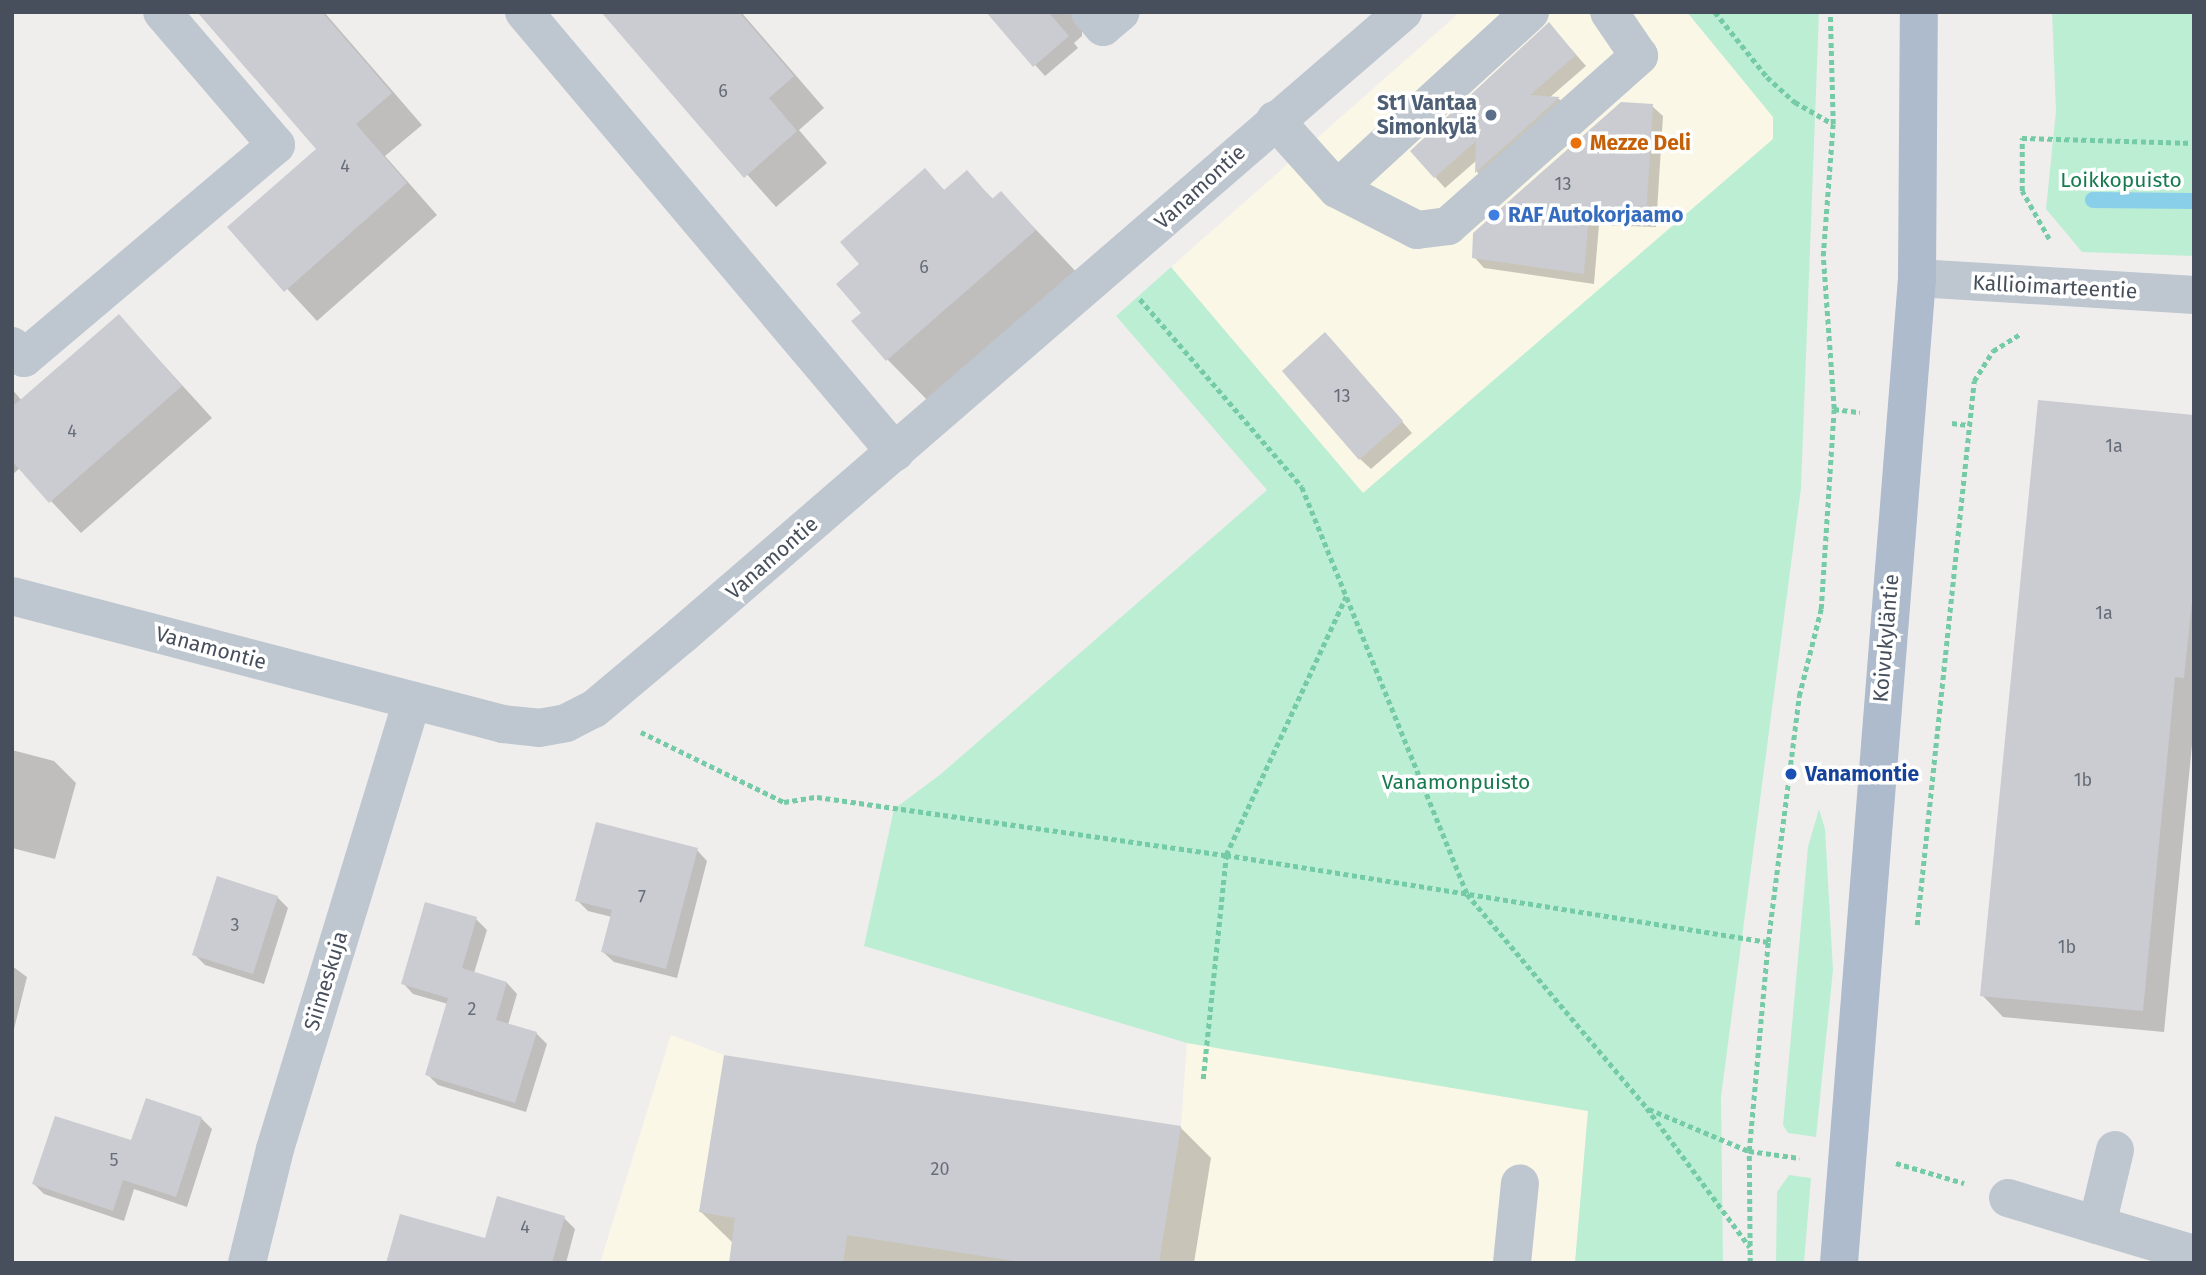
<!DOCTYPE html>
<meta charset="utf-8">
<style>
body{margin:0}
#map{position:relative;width:2206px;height:1275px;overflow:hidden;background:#f0eeed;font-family:"Fira Sans",sans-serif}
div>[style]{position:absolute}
.commercial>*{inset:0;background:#fbf7e6}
.green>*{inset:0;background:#bceed3}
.shadow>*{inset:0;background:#0003}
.stream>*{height:16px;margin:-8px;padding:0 8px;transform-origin:8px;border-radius:8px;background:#89cfea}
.building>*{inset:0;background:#caccd2}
.path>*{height:4.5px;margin-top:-2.25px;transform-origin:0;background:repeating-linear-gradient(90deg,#74cba6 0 5px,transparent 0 8.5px)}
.minor>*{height:38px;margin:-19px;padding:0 19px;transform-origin:19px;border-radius:19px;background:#bec7d0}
.major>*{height:38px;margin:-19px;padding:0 19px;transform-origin:19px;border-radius:19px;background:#adbbcc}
.dots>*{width:19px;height:19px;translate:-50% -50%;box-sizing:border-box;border:4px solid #fff;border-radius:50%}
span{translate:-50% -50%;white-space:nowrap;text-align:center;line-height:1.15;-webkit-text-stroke:7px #fff;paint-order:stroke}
.number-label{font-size:18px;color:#676e79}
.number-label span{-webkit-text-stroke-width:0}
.service-label{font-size:21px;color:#4e5e75;font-weight:700}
.right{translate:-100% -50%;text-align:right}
.food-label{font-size:21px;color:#c56008;font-weight:700}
.left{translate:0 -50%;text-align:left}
.park-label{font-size:21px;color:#187b50}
.street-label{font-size:21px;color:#464f5b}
.shop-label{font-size:21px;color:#366cbe;font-weight:700}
.transit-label{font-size:21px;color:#164399;font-weight:700}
.frame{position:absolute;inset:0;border:14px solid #464f5b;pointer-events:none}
</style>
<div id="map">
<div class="commercial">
<i style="clip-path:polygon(1460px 12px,1687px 12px,1773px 117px,1773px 139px,1363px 493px,1171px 267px)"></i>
<i style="clip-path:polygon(671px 1035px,724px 1055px,1181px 1126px,1187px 1043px,1588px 1111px,1575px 1263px,600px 1263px)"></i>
</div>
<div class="green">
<i style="clip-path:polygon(1687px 12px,1819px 12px,1801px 488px,1721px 1097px,1723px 1263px,1575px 1263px,1588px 1111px,1187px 1043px,864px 946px,894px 809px,941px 774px,1267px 490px,1116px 316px,1171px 267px,1363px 493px,1773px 139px,1773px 117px)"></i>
<i style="clip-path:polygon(2052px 12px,2194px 12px,2194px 256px,2082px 252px,2046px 209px,2056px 111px)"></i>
<i style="clip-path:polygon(1819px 809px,1825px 829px,1833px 970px,1816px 1137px,1788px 1133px,1783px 1125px,1808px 847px)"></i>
<i style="clip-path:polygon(1789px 1175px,1811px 1178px,1804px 1263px,1776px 1263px,1777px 1192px)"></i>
</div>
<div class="shadow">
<i style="clip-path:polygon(199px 12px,324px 12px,422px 125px,385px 156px,437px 215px,317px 321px,230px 227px,319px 149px)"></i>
<i style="clip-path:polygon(603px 12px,741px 12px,824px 108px,799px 130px,827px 163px,776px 207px)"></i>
<i style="clip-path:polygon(988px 12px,1082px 12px,1082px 36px,1074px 43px,1078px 48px,1045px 76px)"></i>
<i style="clip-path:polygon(1559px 35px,1586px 66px,1549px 98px,1559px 99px,1569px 109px,1487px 182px,1477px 172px,1477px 160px,1445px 188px,1435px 177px)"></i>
<i style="clip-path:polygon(1652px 106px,1663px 116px,1656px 227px,1599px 225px,1594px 284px,1484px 268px,1474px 257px)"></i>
<i style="clip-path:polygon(925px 171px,945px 191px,967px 173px,994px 200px,1001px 193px,1083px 279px,935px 408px,887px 359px,863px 313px,861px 264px)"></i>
<i style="clip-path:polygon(119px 316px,212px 418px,81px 533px,20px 468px,12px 475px,12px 389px,22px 401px)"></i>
<i style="clip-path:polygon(1336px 345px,1412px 433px,1371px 469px,1360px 459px)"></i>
<i style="clip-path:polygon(2194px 417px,2194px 724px,2164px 1032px,2003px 1017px,1982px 995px)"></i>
<i style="clip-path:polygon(12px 750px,54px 761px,76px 783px,55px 859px,12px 848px)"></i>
<i style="clip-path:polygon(697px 850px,707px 861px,677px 978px,614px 962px,603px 952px,612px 917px,588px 911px,577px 900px)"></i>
<i style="clip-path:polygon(277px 897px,288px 908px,264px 984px,205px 965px,194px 954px)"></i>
<i style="clip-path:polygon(476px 919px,487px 930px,474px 973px,507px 983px,517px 994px,508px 1025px,536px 1033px,547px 1044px,526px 1112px,438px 1085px,427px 1074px,448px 1004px,413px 994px,403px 983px)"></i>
<i style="clip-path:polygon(12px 966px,27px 977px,13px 1033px,12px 1033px)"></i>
<i style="clip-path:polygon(201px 1118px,212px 1129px,187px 1207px,134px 1189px,124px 1221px,44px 1194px,34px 1184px)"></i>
<i style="clip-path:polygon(1180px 1127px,1211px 1158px,1194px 1263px,730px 1263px,733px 1243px,701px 1212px)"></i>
<i style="clip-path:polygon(564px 1218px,575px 1229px,566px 1263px,388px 1263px)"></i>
</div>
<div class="stream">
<i style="left:2093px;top:200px;width:101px;rotate:0.6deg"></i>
</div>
<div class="building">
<i style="clip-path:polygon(197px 12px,322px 12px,392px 93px,356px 124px,407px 183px,284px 292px,227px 227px,316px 149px)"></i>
<i style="clip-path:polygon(601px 12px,739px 12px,794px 76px,769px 98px,797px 131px,744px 178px)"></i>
<i style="clip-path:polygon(986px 12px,1048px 12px,1069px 36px,1033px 67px)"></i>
<i style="clip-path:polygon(1549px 22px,1576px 55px,1530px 95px,1560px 97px,1475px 173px,1476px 141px,1434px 178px,1410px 151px)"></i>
<i style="clip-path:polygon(1621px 102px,1653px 104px,1646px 217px,1589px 215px,1584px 274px,1472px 258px,1473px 233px)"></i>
<i style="clip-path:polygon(925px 168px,944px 190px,967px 170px,992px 199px,1001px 191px,1036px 230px,886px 361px,851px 321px,861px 313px,836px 284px,859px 264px,840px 242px)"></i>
<i style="clip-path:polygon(119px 314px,182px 386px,49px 503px,12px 461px,12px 407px)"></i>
<i style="clip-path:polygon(1325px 332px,1403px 421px,1359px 460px,1282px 371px)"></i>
<i style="clip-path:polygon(2038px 400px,2194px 415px,2194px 582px,2184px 678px,2175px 677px,2143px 1011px,1980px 996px)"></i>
<i style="clip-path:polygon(596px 822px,698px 848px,666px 969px,601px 952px,612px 910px,575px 901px)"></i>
<i style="clip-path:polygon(217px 876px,278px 896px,253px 974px,192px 955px)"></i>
<i style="clip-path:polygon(425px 902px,477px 917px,462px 968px,507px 982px,496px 1020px,537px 1032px,515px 1103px,425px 1075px,448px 998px,401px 984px)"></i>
<i style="clip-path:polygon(724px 1055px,1181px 1126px,1159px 1263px,1027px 1263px,847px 1235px,843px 1263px,729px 1263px,735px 1218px,699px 1212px)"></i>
<i style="clip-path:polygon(146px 1098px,202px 1117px,176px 1197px,123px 1180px,113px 1211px,32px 1184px,55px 1116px,131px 1140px)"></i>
<i style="clip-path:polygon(497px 1196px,565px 1216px,552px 1263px,386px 1263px,400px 1214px,485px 1238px)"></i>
</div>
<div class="path">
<i style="left:1715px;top:12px;width:83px;rotate:51.3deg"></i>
<i style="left:1767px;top:77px;width:38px;rotate:42deg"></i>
<i style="left:1795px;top:102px;width:44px;rotate:30.1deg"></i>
<i style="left:2049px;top:239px;width:55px;rotate:-119.4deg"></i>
<i style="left:2022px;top:191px;width:53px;rotate:-90deg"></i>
<i style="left:2022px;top:138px;width:172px;rotate:1.7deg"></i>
<i style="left:1140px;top:299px;width:248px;rotate:49.2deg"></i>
<i style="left:1302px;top:487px;width:439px;rotate:67.9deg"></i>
<i style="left:1467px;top:894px;width:280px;rotate:49.9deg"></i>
<i style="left:1647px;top:1108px;width:173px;rotate:53.5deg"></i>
<i style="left:1834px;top:409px;width:26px;rotate:7deg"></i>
<i style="left:1952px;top:423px;width:16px;rotate:7deg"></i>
<i style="left:641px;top:732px;width:159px;rotate:26.1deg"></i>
<i style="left:784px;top:802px;width:33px;rotate:-9deg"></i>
<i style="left:817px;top:797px;width:413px;rotate:8.1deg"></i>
<i style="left:1226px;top:855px;width:549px;rotate:9.12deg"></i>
<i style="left:1917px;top:925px;width:547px;rotate:-84.02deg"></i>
<i style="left:1974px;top:381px;width:36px;rotate:-58deg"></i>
<i style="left:1993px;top:351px;width:32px;rotate:-32deg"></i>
<i style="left:1203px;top:1079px;width:225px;rotate:-84.1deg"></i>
<i style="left:1226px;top:855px;width:285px;rotate:-65.1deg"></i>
<i style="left:1649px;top:1109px;width:108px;rotate:22.8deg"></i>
<i style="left:1749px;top:1151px;width:51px;rotate:7.8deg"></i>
<i style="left:1896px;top:1163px;width:71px;rotate:16.4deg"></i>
<i style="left:1750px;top:1263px;width:112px;rotate:-90.5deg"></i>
<i style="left:1749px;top:1151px;width:210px;rotate:-84.8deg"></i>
<i style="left:1768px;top:942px;width:248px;rotate:-82.8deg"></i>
<i style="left:1799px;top:696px;width:90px;rotate:-75.8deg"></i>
<i style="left:1821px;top:609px;width:200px;rotate:-86.3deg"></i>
<i style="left:1834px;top:409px;width:153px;rotate:-94.1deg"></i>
<i style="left:1823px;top:256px;width:132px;rotate:-85.7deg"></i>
<i style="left:1833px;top:124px;width:112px;rotate:-91.5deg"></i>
</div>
<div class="minor">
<i style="left:524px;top:12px;width:576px;rotate:49.86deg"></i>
<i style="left:1090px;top:12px;width:20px;rotate:49deg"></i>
<i style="left:1103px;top:27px;width:23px;rotate:-40deg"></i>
<i style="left:1275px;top:120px;width:93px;rotate:48.1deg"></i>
<i style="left:1337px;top:189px;width:90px;rotate:27.1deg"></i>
<i style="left:1417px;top:230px;width:31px;rotate:-7deg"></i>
<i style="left:1448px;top:226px;width:256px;rotate:-41.7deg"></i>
<i style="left:1639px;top:56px;width:53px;rotate:-124.3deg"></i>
<i style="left:1337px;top:189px;width:262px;rotate:-42.5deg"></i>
<i style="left:1917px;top:278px;width:278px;rotate:3.5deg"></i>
<i style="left:12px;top:346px;width:17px;rotate:45deg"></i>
<i style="left:24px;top:358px;width:330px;rotate:-40.2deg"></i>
<i style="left:276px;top:145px;width:175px;rotate:-130.6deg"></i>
<i style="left:12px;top:596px;width:507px;rotate:14.61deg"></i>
<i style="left:503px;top:724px;width:36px;rotate:6deg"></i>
<i style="left:539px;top:728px;width:27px;rotate:-10deg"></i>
<i style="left:566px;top:723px;width:31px;rotate:-27deg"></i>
<i style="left:594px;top:709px;width:115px;rotate:-40.1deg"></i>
<i style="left:682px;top:635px;width:953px;rotate:-40.83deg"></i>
<i style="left:2115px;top:1150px;width:77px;rotate:103.5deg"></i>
<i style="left:2097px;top:1225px;width:101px;rotate:16.6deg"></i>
<i style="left:2008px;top:1198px;width:93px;rotate:16.9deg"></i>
<i style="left:247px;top:1263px;width:117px;rotate:-76.2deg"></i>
<i style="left:275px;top:1149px;width:469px;rotate:-73deg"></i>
<i style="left:1512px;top:1263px;width:80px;rotate:-84.3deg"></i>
</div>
<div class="major">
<i style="left:1839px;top:1263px;width:988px;rotate:-85.47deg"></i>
<i style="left:1917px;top:278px;width:266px;rotate:-89.6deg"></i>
</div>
<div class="dots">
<i style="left:1491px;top:115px;background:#5c6f8a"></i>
<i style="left:1576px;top:143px;background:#e8710a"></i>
<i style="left:1494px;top:215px;background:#3f7fe0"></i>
<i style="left:1791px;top:774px;background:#1a4fb4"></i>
</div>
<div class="number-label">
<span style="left:723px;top:91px">6</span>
<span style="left:345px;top:166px">4</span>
<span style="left:1563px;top:184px">13</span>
<span style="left:924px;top:267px">6</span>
<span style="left:1342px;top:396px">13</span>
<span style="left:72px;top:431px">4</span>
<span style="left:2114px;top:446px">1a</span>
<span style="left:2104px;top:613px">1a</span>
<span style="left:2083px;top:780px">1b</span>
<span style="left:642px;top:897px">7</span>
<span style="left:235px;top:925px">3</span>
<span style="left:2067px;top:947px">1b</span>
<span style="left:472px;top:1009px">2</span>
<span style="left:114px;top:1160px">5</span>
<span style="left:940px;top:1169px">20</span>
<span style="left:525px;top:1227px">4</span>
</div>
<div class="service-label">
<span class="right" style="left:1477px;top:115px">St1 Vantaa<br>Simonkylä</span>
</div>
<div class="food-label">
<span class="left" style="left:1590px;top:143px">Mezze Deli</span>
</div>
<div class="park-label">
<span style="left:2121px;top:180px">Loikkopuisto</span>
<span style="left:1456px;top:782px">Vanamonpuisto</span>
</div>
<div class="street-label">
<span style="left:1200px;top:187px;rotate:-42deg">Vanamontie</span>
<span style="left:2055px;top:287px;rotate:3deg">Kallioimarteentie</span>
<span style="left:772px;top:558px;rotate:-41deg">Vanamontie</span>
<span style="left:1886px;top:638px;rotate:-85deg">Koivukyläntie</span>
<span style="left:211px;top:648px;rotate:15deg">Vanamontie</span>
<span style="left:326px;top:981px;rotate:-73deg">Siimeskuja</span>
</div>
<div class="shop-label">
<span class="left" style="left:1508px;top:215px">RAF Autokorjaamo</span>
</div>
<div class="transit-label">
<span class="left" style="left:1805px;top:774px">Vanamontie</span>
</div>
<div class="frame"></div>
</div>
